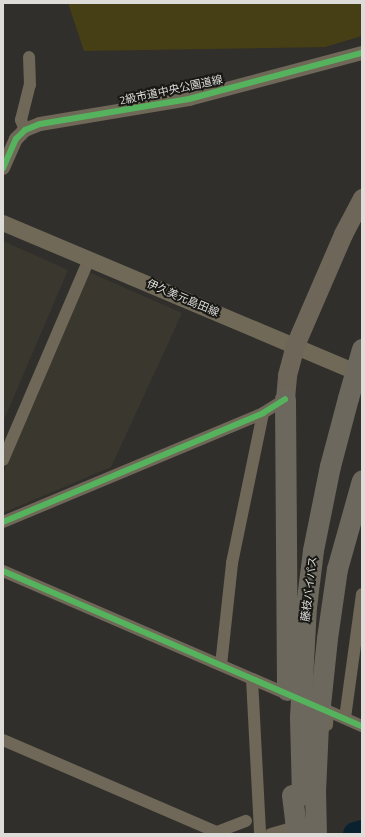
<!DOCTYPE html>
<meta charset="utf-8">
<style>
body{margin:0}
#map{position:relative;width:365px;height:837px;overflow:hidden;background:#302f2b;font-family:"Titillium Web","Noto Sans JP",sans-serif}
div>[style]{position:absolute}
.built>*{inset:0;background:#3a382e}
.green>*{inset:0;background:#463e15}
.river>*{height:24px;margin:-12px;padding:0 12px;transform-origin:12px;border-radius:12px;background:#0a222f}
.minor>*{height:12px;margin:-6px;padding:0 6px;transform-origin:6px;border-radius:6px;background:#6f6757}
.tertiary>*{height:14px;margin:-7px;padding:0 7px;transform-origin:7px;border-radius:7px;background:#6f6757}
.secondary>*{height:16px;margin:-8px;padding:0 8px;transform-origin:8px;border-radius:8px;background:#716958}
.trunk>*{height:19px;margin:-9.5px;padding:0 9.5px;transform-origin:9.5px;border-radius:9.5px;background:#6e6759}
.motorway>*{height:21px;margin:-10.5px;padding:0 10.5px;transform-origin:10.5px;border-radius:10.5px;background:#6c685d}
.motorway-bridge>*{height:21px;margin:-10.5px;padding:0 10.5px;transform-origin:10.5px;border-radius:10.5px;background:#6c685d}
.cycleway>*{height:6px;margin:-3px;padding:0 3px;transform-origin:3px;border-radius:3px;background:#56b35d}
span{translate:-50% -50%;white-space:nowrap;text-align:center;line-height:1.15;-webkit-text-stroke:4px #181815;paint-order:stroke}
.street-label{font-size:11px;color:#dddcd9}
.frame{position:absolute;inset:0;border:4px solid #dddcd9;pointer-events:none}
</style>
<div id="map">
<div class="built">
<i style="clip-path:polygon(3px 241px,68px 270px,3px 422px)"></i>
<i style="clip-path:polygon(84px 270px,182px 313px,111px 467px,3px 513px,3px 474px)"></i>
</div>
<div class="green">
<i style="clip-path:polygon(68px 3px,362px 3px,362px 36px,325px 47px,84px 51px)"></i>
</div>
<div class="river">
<i style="left:355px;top:834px;width:7px;rotate:-16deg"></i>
</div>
<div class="minor">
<i style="left:25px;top:130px;width:11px;rotate:-112deg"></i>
<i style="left:21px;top:120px;width:36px;rotate:-76deg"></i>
<i style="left:30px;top:85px;width:28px;rotate:-92deg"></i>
<i style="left:3px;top:460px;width:219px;rotate:-66.8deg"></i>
<i style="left:3px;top:522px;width:282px;rotate:-22.7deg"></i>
<i style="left:263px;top:413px;width:26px;rotate:-32deg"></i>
<i style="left:3px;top:571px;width:302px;rotate:23.4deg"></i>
<i style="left:221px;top:665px;width:103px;rotate:-83.8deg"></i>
<i style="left:232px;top:563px;width:153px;rotate:-78.3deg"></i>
<i style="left:252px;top:679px;width:155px;rotate:87deg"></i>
<i style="left:345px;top:718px;width:125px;rotate:-82.2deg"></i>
<i style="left:327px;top:725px;width:14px;rotate:-86deg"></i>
<i style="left:328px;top:711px;width:37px;rotate:24deg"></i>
<i style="left:3px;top:740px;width:233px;rotate:23.3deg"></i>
<i style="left:217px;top:832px;width:31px;rotate:-21deg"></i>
<i style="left:271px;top:834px;width:18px;rotate:-16deg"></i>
<i style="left:288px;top:829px;width:14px;rotate:-36deg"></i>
</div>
<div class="tertiary">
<i style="left:3px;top:168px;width:32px;rotate:-66deg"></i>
<i style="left:16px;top:139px;width:13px;rotate:-45deg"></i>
<i style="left:25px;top:130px;width:16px;rotate:-22deg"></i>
<i style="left:40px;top:124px;width:151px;rotate:-9.5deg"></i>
<i style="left:189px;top:99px;width:179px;rotate:-14.9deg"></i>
</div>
<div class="secondary">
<i style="left:3px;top:223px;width:390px;rotate:22.9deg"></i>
</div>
<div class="trunk">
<i style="left:285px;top:399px;width:24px;rotate:-85deg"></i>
<i style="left:287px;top:375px;width:31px;rotate:-75deg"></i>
<i style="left:295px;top:345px;width:121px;rotate:-66.6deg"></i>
<i style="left:343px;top:234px;width:41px;rotate:-62.2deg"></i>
</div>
<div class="motorway">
<i style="left:285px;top:399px;width:291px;rotate:89.6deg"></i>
<i style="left:315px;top:791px;width:67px;rotate:-87.4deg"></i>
<i style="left:318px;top:724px;width:86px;rotate:-84deg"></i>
<i style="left:327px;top:638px;width:70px;rotate:-81.8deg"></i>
<i style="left:337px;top:569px;width:92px;rotate:-74.3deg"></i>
<i style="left:302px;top:795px;width:78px;rotate:-91.5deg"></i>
<i style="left:300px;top:717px;width:110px;rotate:-86.9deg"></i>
<i style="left:306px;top:607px;width:57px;rotate:-83deg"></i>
<i style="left:313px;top:550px;width:86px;rotate:-78.6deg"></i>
<i style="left:330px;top:466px;width:70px;rotate:-75.2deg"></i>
</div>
<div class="motorway-bridge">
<i style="left:348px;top:398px;width:51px;rotate:-74.1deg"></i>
<i style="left:315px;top:791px;width:43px;rotate:88.7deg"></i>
<i style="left:292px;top:795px;width:39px;rotate:83deg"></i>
</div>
<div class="cycleway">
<i style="left:3px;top:168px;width:32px;rotate:-66deg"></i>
<i style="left:16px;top:139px;width:13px;rotate:-45deg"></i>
<i style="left:25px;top:130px;width:16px;rotate:-22deg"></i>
<i style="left:40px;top:124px;width:151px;rotate:-9.5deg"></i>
<i style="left:189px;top:99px;width:179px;rotate:-14.9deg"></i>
<i style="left:3px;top:522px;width:282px;rotate:-22.7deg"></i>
<i style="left:263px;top:413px;width:26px;rotate:-32deg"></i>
<i style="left:3px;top:571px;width:391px;rotate:23.4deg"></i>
</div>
<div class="street-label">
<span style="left:171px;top:90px;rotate:-12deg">2級市道中央公園道線</span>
<span style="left:183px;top:298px;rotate:23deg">伊久美元島田線</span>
<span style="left:309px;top:589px;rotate:-83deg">藤枝バイパス</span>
</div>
<div class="frame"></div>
</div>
